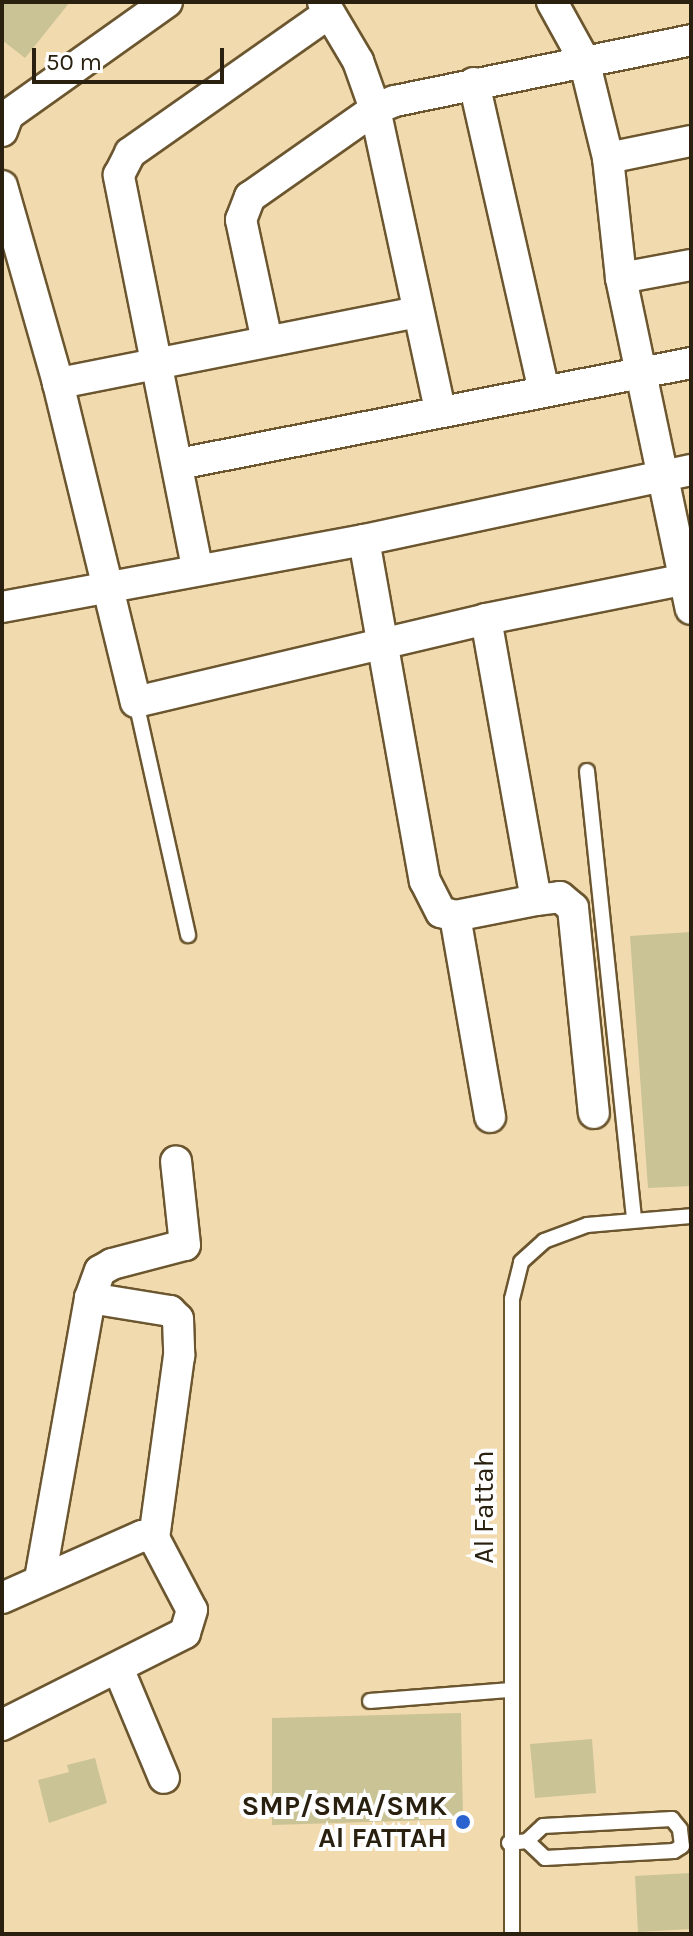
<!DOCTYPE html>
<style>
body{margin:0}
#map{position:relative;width:693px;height:1936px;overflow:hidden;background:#f2daaf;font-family:Karla,sans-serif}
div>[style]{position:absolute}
.building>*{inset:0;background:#c9c395}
.roads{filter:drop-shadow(2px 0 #6b562f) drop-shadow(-2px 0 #6b562f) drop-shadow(0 2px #6b562f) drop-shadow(0 -2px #6b562f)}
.lane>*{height:14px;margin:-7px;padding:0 7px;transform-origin:7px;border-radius:7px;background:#fff}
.street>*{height:30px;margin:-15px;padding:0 15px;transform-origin:15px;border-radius:15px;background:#fff}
.dots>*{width:22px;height:22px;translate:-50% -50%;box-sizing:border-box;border:4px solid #fefefe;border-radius:50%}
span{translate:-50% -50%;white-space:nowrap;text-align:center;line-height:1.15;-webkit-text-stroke:8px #fefefe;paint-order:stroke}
.street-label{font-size:28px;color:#292010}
.poi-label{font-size:28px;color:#292010;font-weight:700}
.right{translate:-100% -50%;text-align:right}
.frame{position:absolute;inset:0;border:4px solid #292010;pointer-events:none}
.scale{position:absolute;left:32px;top:48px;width:192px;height:36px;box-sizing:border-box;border:4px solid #292010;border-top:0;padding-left:10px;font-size:24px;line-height:28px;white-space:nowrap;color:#292010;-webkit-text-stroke:6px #fefefe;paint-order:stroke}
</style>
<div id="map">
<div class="building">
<i style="clip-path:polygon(2px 2px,70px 2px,25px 58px,2px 40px)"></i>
<i style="clip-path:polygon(691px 932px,691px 1186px,648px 1188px,630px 936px)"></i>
<i style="clip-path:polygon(461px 1713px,463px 1819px,272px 1825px,272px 1718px)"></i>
<i style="clip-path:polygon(592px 1739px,596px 1793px,535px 1798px,530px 1744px)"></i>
<i style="clip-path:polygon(95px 1758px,107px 1803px,49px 1823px,38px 1780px,69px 1772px,67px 1765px)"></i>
<i style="clip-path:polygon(691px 1873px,691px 1929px,638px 1932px,635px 1876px)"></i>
</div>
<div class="roads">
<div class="lane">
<i style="left:136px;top:702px;width:239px;rotate:77.4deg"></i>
<i style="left:587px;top:771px;width:450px;rotate:84deg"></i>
<i style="left:370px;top:1701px;width:141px;rotate:-4.5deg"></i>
<i style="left:509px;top:1843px;width:18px;rotate:-6deg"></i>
<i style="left:527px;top:1841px;width:25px;rotate:43deg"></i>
<i style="left:545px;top:1858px;width:129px;rotate:-3.1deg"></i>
<i style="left:674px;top:1851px;width:9px;rotate:-32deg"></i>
<i style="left:682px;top:1846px;width:17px;rotate:-97deg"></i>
<i style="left:680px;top:1829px;width:13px;rotate:-129deg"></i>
<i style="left:672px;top:1819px;width:129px;rotate:176.9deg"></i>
<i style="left:543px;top:1826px;width:22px;rotate:137deg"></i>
<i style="left:512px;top:1934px;width:635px;rotate:-90deg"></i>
<i style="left:512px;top:1299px;width:38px;rotate:-76deg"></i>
<i style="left:521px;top:1262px;width:31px;rotate:-42deg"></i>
<i style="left:544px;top:1241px;width:46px;rotate:-20.4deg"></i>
<i style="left:587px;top:1225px;width:104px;rotate:-4.9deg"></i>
</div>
<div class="street">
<i style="left:323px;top:2px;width:69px;rotate:59.3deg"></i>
<i style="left:358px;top:61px;width:51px;rotate:70.5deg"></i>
<i style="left:375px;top:109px;width:308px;rotate:77.8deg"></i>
<i style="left:552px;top:2px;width:66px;rotate:61.1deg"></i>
<i style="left:584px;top:60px;width:101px;rotate:76.2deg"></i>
<i style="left:608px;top:158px;width:121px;rotate:83.8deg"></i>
<i style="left:621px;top:278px;width:338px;rotate:78.1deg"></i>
<i style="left:474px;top:83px;width:315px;rotate:77.2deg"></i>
<i style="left:2px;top:131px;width:17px;rotate:-69deg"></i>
<i style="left:8px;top:115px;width:195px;rotate:-35.4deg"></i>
<i style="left:608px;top:158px;width:85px;rotate:-11.6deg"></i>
<i style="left:2px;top:186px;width:205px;rotate:74.1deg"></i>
<i style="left:621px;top:278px;width:71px;rotate:-10.5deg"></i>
<i style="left:418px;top:312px;width:367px;rotate:168.8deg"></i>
<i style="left:58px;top:383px;width:328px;rotate:76.3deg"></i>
<i style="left:136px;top:702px;width:360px;rotate:-13.3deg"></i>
<i style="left:486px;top:619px;width:209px;rotate:-11.3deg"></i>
<i style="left:267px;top:341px;width:124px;rotate:-102.1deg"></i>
<i style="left:241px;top:220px;width:25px;rotate:-69deg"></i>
<i style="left:250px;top:197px;width:153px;rotate:-35.1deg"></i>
<i style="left:375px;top:109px;width:22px;rotate:-22deg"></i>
<i style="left:395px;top:101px;width:302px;rotate:-11.6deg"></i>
<i style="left:179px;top:464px;width:522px;rotate:-11.16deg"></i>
<i style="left:364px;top:540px;width:346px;rotate:79.9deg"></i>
<i style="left:425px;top:881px;width:35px;rotate:63deg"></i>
<i style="left:441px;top:912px;width:15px;rotate:16deg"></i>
<i style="left:197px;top:567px;width:400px;rotate:-101.3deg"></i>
<i style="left:119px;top:175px;width:25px;rotate:-63deg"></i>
<i style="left:130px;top:153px;width:242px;rotate:-35.1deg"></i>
<i style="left:2px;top:607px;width:368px;rotate:-10.5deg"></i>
<i style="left:364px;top:540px;width:334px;rotate:-12.1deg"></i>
<i style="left:486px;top:619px;width:285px;rotate:79.9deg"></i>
<i style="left:536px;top:900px;width:83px;rotate:168.8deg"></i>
<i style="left:455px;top:916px;width:204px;rotate:80.1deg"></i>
<i style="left:536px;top:900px;width:24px;rotate:-7deg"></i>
<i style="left:560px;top:897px;width:17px;rotate:40deg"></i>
<i style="left:573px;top:908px;width:206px;rotate:84.2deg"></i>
<i style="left:90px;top:1298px;width:29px;rotate:-70deg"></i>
<i style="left:100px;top:1271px;width:14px;rotate:-30deg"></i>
<i style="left:112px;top:1264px;width:75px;rotate:-14.6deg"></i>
<i style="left:185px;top:1245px;width:84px;rotate:-96.1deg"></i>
<i style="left:40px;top:1579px;width:285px;rotate:-79.9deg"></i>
<i style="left:90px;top:1298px;width:81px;rotate:9.2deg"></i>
<i style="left:170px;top:1311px;width:11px;rotate:45deg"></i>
<i style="left:178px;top:1319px;width:37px;rotate:88deg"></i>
<i style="left:179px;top:1356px;width:184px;rotate:97.8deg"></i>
<i style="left:2px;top:1598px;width:153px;rotate:-23.9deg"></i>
<i style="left:142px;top:1536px;width:12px;rotate:9deg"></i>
<i style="left:154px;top:1538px;width:81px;rotate:62.2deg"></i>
<i style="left:192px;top:1610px;width:24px;rotate:107deg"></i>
<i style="left:185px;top:1633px;width:205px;rotate:153.3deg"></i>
<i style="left:118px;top:1668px;width:119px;rotate:67.3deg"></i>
</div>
</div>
<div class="dots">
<i style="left:463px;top:1822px;background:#2a63d0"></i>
</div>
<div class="street-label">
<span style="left:484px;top:1507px;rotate:-90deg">Al Fattah</span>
</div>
<div class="poi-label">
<span class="right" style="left:447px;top:1822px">SMP/SMA/SMK<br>Al FATTAH</span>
</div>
<div class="frame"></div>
<div class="scale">50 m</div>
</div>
